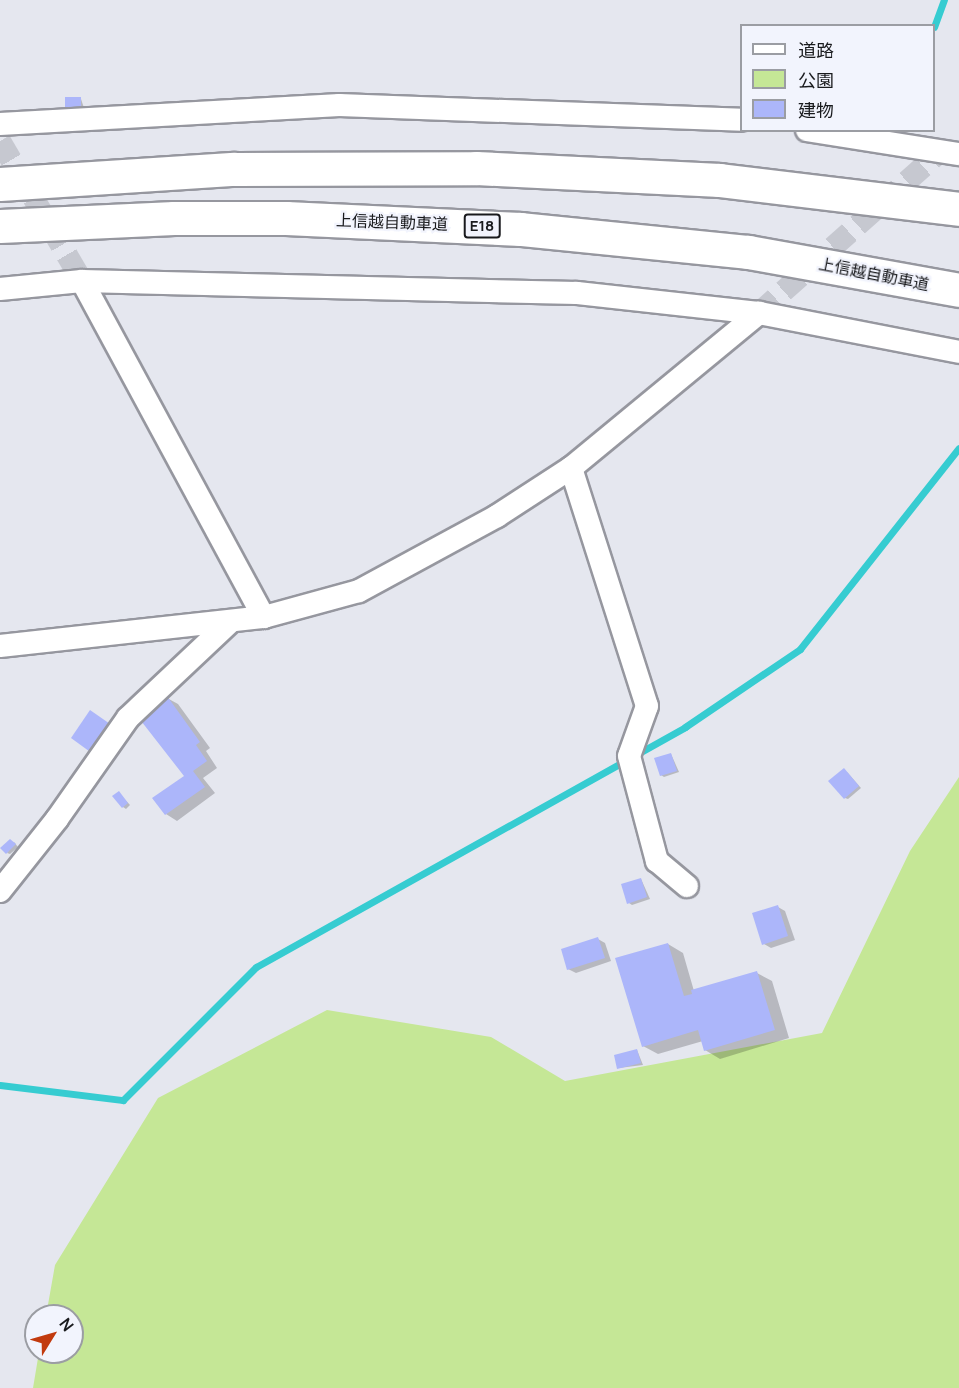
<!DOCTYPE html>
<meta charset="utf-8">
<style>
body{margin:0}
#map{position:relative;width:959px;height:1388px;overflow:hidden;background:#e5e7ef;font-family:Manrope,"Noto Sans JP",sans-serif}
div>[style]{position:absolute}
.green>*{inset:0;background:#c5e796}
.shadow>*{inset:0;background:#0003}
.stream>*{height:7px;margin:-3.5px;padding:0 3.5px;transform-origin:3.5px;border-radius:3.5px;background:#36ccd1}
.building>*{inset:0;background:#acb6fa}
.minor-tunnel>*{height:22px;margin-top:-11px;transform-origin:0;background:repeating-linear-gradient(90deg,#c6c8d0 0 22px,transparent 0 33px)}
.roads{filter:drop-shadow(2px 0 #96979f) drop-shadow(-2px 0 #96979f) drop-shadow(0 2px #96979f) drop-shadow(0 -2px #96979f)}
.minor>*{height:22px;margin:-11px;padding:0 11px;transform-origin:11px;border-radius:11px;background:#fff}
.highway>*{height:33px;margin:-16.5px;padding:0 16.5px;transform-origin:16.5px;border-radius:16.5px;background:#fff}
span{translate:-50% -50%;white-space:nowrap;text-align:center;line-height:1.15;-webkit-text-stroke:4.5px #f2f4fd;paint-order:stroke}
.shield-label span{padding:2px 4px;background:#f2f4fd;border:2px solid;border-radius:4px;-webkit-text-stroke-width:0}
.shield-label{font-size:15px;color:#191a1d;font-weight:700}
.street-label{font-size:16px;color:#191a1d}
.legend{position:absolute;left:740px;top:24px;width:195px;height:108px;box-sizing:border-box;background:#f2f4fd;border:2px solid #9b9da3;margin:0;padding:8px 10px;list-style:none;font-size:18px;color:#191a1d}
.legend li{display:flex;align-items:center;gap:12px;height:30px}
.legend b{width:30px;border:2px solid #9b9da3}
.north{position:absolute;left:24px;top:1304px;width:60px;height:60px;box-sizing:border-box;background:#f2f4fd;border:2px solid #9b9da3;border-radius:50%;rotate:53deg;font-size:16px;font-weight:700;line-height:24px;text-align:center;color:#191a1d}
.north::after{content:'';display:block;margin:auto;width:21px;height:27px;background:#c23a0e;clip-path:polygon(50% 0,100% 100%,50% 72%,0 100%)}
</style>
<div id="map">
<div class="green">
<i style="clip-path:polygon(959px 777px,959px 1388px,33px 1388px,39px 1352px,72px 1352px,72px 1316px,46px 1316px,55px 1265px,158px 1098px,327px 1010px,491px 1037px,565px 1081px,822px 1033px,910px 851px)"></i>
</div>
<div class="shadow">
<i style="clip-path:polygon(81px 99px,84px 108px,66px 106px)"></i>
<i style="clip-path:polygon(167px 698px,178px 704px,210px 748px,206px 751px,217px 768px,203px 778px,215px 793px,177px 821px,166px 814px,186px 776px)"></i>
<i style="clip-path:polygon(671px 754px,679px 772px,664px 777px,661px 775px)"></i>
<i style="clip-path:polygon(847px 772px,861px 788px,848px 799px,845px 798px)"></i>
<i style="clip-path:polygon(119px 793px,130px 805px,126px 809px,123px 807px)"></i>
<i style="clip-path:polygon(14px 842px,18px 847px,10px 854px,7px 853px)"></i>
<i style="clip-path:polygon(641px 879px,650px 899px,632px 905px,629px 903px)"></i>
<i style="clip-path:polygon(778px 907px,785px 911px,795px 940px,771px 948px,764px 944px)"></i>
<i style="clip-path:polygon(598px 939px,605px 943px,611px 961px,576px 973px,568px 969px)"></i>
<i style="clip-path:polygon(668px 944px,683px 953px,694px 991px,757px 973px,772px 981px,789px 1038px,720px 1059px,705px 1050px,703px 1041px,658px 1054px,643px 1046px)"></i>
<i style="clip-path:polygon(637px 1050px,643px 1065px,619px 1068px)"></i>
</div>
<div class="stream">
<i style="left:934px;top:27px;width:29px;rotate:-70deg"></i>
<i style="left:0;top:1085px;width:124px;rotate:7deg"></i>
<i style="left:123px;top:1100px;width:188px;rotate:-45deg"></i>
<i style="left:256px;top:967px;width:492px;rotate:-29.2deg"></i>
<i style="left:685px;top:727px;width:139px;rotate:-34.1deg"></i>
<i style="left:800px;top:649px;width:256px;rotate:-51.7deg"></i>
</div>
<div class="building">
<i style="clip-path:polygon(65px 97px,81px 97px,81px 107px,65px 107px)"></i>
<i style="clip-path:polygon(167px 696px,200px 742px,196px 745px,207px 761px,193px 771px,205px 787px,165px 815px,152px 798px,184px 776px,138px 717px)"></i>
<i style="clip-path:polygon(90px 710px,113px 726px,93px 754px,71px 738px)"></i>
<i style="clip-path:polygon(671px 753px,677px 771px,660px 776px,654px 758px)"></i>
<i style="clip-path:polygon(844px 768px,859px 786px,844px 799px,828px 781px)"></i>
<i style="clip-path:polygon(119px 791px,128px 803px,122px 808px,112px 796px)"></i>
<i style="clip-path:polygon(10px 839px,16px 844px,6px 854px,0 848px)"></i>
<i style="clip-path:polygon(641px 878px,647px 897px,627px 904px,621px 884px)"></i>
<i style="clip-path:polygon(778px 905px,788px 936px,762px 945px,752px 913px)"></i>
<i style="clip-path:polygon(598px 937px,605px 958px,567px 970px,561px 949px)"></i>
<i style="clip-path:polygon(668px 943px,684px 996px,692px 994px,691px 990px,757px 971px,775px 1030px,704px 1051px,698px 1030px,642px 1047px,615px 958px)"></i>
<i style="clip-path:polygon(637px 1049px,641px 1063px,617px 1069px,614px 1055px)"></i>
</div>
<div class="minor-tunnel">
<i style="left:0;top:141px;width:162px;rotate:59.6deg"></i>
<i style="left:759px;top:313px;width:244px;rotate:-41.7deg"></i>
</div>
<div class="roads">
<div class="minor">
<i style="left:0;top:124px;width:340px;rotate:-3.2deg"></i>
<i style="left:339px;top:105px;width:403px;rotate:2.1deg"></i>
<i style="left:807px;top:130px;width:154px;rotate:9deg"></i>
<i style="left:82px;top:281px;width:382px;rotate:61.6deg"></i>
<i style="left:0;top:289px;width:82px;rotate:-5.6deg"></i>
<i style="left:82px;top:281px;width:495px;rotate:1.4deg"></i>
<i style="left:577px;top:293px;width:183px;rotate:6.3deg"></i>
<i style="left:759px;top:313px;width:204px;rotate:11deg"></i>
<i style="left:571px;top:468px;width:250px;rotate:72.3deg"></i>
<i style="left:647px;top:706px;width:53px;rotate:109.8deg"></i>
<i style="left:629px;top:756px;width:109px;rotate:75.1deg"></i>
<i style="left:657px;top:861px;width:39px;rotate:40deg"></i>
<i style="left:0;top:646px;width:266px;rotate:-6.3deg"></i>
<i style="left:264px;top:617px;width:98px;rotate:-15.3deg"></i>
<i style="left:359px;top:591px;width:157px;rotate:-28.5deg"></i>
<i style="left:497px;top:516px;width:88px;rotate:-33deg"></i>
<i style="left:571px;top:468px;width:244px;rotate:-39.5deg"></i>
<i style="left:0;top:891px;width:92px;rotate:-51.6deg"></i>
<i style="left:57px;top:819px;width:123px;rotate:-54.9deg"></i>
<i style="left:128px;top:718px;width:140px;rotate:-43.3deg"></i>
</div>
<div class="highway">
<i style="left:0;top:184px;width:235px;rotate:-3.7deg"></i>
<i style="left:235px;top:169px;width:241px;rotate:-0.2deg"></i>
<i style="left:476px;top:168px;width:244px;rotate:2.8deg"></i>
<i style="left:720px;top:180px;width:241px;rotate:6.9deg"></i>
<i style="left:0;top:226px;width:174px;rotate:-2.6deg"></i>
<i style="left:174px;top:218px;width:112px"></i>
<i style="left:286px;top:218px;width:235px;rotate:2.7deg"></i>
<i style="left:521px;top:229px;width:228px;rotate:5.8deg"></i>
<i style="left:748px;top:252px;width:214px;rotate:10.2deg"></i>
</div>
</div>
<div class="shield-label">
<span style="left:482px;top:226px">E18</span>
</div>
<div class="street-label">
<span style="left:392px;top:222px;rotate:2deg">上信越自動車道</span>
<span style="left:874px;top:274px;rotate:11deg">上信越自動車道</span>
</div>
<ul class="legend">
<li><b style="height:8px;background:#fff"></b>道路</li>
<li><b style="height:16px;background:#c5e796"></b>公園</li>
<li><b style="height:16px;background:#acb6fa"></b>建物</li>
</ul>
<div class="north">N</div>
</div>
